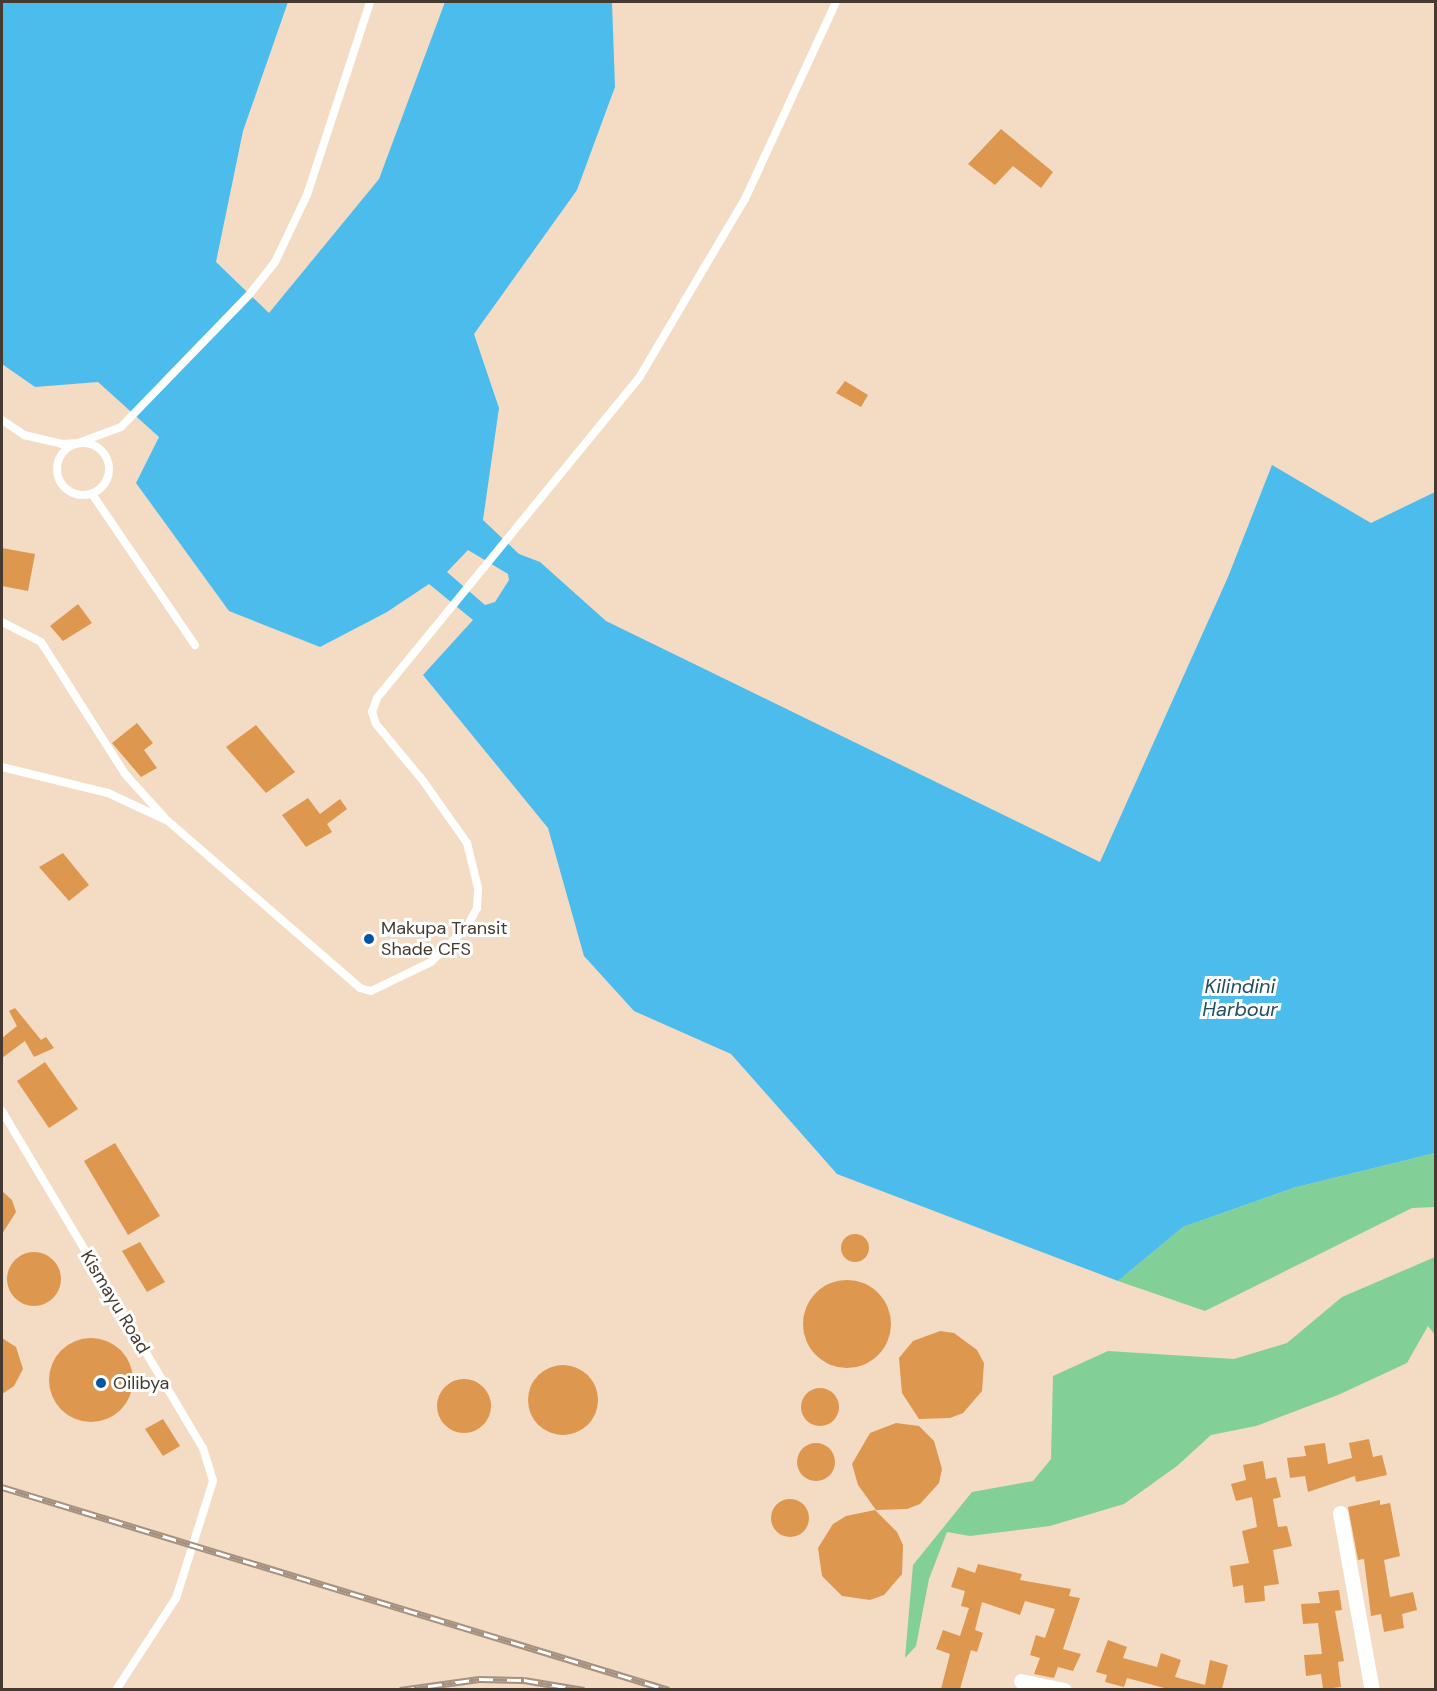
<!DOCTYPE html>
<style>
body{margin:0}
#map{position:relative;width:1437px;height:1691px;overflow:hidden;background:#f4dbc4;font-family:"DM Sans",sans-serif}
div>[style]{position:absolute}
.green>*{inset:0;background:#83cf98}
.water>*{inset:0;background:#4cbced}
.building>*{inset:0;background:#dd974f}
.round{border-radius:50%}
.lane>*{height:8px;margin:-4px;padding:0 4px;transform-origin:4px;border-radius:4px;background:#fff}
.lane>.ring{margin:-4px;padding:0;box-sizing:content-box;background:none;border:8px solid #fff;border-radius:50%}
.street>*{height:15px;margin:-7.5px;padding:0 7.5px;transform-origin:7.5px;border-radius:7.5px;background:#fff}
.rail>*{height:7px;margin-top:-3.5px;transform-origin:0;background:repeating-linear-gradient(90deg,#fff 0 14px,#a49181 0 28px);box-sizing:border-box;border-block:2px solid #a49181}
.dots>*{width:16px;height:16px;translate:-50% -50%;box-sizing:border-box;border:3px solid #fff;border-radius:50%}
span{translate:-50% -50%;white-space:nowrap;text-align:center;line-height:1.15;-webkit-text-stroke:6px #fff;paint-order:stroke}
.poi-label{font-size:18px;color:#443a31}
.left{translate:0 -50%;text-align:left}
.street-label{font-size:18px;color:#443a31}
.water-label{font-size:20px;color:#214e63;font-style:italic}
.frame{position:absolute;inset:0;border:3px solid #443a31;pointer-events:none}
</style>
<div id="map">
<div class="green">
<i style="clip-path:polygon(1435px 1153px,1435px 1207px,1412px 1208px,1205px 1311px,1118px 1281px,1183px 1227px,1293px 1188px)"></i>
<i style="clip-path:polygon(1435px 1257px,1435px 1335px,1428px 1326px,1407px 1363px,1338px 1395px,1256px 1426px,1211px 1435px,1177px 1466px,1124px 1504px,1050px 1526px,970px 1536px,947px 1532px,929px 1579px,916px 1646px,905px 1658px,913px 1565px,972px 1492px,1033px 1481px,1051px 1459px,1053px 1376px,1108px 1351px,1234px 1359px,1287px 1343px,1342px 1297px)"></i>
</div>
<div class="water">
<i style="clip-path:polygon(evenodd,2px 2px,288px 2px,243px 131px,216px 262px,269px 313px,379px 179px,445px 2px,612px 2px,615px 87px,577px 190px,474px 334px,499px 408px,483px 520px,519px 554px,540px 562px,606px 621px,1100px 862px,1228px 577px,1272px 465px,1371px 523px,1435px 492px,1435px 1153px,1293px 1188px,1183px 1227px,1118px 1281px,837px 1174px,731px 1054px,634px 1011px,584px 956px,548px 828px,423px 675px,473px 620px,429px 584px,387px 612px,320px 647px,229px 611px,136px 483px,159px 437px,98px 382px,35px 387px,2px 364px,2px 2px,468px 550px,508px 574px,509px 580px,495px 602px,485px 605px,447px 572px,468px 550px)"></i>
</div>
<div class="building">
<i style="clip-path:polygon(1001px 129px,1053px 172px,1041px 188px,1013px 166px,995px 185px,968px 164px)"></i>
<i style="clip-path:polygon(845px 381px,868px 395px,861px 407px,836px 393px)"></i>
<i style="clip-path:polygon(2px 548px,35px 554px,28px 591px,2px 586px)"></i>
<i style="clip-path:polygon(78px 604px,92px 623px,63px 641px,50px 626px)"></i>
<i style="clip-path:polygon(137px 723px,153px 743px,144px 750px,157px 768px,141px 777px,112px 743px)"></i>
<i style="clip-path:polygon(256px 725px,295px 772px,266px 793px,226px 747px)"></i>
<i style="clip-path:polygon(308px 798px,320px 814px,340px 799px,347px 809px,327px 824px,332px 832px,306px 847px,282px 815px)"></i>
<i style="clip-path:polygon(63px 853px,89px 885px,69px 901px,39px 867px)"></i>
<i style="clip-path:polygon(15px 1008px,41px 1040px,46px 1037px,54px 1048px,34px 1057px,25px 1041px,2px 1058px,2px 1038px,17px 1026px,9px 1011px)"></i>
<i style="clip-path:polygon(45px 1062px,78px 1109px,49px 1128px,17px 1081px)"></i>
<i style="clip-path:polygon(115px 1143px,160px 1216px,128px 1235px,84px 1161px)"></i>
<i style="clip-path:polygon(2px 1191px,12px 1200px,16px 1212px,2px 1234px)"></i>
<i class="round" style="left:841px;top:1234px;width:28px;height:28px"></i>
<i style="clip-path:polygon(140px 1242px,165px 1282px,147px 1292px,122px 1251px)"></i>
<i class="round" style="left:7px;top:1252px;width:54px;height:54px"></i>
<i class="round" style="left:803px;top:1280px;width:88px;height:88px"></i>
<i style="clip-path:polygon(940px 1331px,954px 1333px,977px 1350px,984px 1363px,982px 1391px,963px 1413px,950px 1418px,919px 1419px,902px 1393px,899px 1358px,913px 1341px)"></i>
<i style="clip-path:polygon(2px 1338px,16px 1347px,23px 1369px,14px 1386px,2px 1394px)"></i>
<i class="round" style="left:49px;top:1338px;width:84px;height:84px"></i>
<i class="round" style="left:528px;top:1365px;width:70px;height:70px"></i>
<i class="round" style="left:437px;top:1379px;width:54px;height:54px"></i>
<i class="round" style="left:801px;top:1388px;width:38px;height:38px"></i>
<i style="clip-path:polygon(163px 1419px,180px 1446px,163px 1456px,145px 1429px)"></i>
<i style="clip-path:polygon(896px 1423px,919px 1426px,934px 1441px,942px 1469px,939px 1483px,920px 1504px,907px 1509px,876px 1510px,858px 1485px,852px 1464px,870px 1433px)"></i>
<i style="clip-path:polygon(1369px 1439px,1373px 1457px,1382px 1455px,1387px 1475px,1356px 1482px,1355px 1476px,1308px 1492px,1305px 1476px,1290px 1478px,1287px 1458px,1306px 1456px,1304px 1446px,1325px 1443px,1328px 1464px,1352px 1458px,1349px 1443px)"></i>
<i class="round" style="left:797px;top:1443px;width:38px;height:38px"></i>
<i style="clip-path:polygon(1263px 1461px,1266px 1479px,1276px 1477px,1281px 1497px,1273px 1499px,1278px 1527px,1287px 1526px,1292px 1546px,1273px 1550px,1279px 1584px,1264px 1586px,1265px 1601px,1245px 1603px,1243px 1585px,1233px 1587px,1230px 1566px,1249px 1563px,1242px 1531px,1257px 1527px,1252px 1497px,1236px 1501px,1231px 1484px,1246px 1480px,1243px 1465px)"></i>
<i class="round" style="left:771px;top:1499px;width:38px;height:38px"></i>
<i style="clip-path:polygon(1380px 1500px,1380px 1505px,1390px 1503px,1400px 1556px,1384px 1560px,1390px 1597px,1413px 1592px,1417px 1610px,1402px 1614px,1404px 1628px,1384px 1632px,1381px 1614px,1371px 1616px,1364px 1559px,1358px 1560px,1348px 1507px)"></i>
<i style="clip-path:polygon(875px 1510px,897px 1532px,903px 1545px,902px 1574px,884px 1595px,870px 1600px,842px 1596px,822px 1576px,818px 1548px,833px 1524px,846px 1516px)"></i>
<i style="clip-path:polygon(978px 1564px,1022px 1574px,1020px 1580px,1071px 1589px,1069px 1596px,1080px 1598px,1063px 1649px,1081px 1654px,1073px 1671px,1058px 1667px,1054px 1678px,1034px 1674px,1040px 1658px,1030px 1655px,1036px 1635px,1045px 1638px,1055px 1609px,1025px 1601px,1020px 1615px,982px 1602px,975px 1630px,983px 1633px,977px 1652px,971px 1650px,960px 1689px,941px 1689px,950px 1654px,936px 1649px,943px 1630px,960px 1636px,969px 1608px,961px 1606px,965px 1591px,951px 1587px,958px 1567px,975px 1573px)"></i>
<i style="clip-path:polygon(1339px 1590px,1342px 1610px,1335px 1611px,1344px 1661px,1338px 1662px,1341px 1687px,1323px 1689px,1321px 1674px,1306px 1676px,1304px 1655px,1322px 1654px,1318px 1623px,1303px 1624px,1301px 1604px,1320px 1603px,1318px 1592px)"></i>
<i style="clip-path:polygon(1108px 1640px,1127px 1647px,1123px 1658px,1157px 1667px,1161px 1653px,1181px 1660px,1175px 1677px,1205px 1685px,1210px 1660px,1228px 1665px,1222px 1689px,1168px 1689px,1127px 1678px,1124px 1687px,1105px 1682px,1107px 1675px,1096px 1672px)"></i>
</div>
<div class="lane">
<i style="left:2px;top:420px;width:27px;rotate:34deg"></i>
<i style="left:24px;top:435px;width:39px;rotate:13deg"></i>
<i style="left:62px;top:444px;width:16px;rotate:-4deg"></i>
<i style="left:78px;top:443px;width:46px;rotate:-20.4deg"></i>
<i style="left:121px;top:427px;width:184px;rotate:-45.9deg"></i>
<i style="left:249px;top:295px;width:42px;rotate:-51.8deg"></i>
<i style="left:275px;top:262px;width:74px;rotate:-64.5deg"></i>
<i style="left:307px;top:195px;width:203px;rotate:-71.9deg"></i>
<i class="ring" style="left:57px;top:443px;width:44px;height:44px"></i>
<i style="left:92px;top:494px;width:183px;rotate:55.7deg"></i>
<i style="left:2px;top:622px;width:44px;rotate:27.1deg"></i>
<i style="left:41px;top:642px;width:156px;rotate:57.5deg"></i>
<i style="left:125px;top:774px;width:58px;rotate:47.8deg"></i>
<i style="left:2px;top:767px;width:109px;rotate:13.8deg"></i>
<i style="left:108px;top:793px;width:66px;rotate:25deg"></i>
<i style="left:168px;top:821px;width:254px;rotate:41deg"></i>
<i style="left:360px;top:988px;width:11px;rotate:15deg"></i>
<i style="left:371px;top:991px;width:67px;rotate:-25.8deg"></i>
<i style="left:431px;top:962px;width:50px;rotate:-44.2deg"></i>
<i style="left:467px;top:927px;width:21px;rotate:-62deg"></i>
<i style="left:477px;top:908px;width:20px;rotate:-87deg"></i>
<i style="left:478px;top:888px;width:46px;rotate:-103.7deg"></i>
<i style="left:467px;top:843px;width:75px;rotate:-125.2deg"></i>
<i style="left:424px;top:782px;width:75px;rotate:-129.6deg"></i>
<i style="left:376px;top:724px;width:13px;rotate:-108deg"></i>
<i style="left:372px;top:712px;width:15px;rotate:-70deg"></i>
<i style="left:377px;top:698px;width:414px;rotate:-50.7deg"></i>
<i style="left:639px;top:378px;width:208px;rotate:-59.4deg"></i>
<i style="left:745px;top:199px;width:217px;rotate:-65.2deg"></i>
<i style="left:2px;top:1111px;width:392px;rotate:59.2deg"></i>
<i style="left:203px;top:1448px;width:34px;rotate:73deg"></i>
<i style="left:213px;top:1481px;width:123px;rotate:107.5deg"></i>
<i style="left:176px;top:1598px;width:110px;rotate:123.1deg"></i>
</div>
<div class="street">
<i style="left:1340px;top:1513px;width:180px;rotate:79.8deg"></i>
<i style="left:1021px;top:1681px;width:44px;rotate:11.8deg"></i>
</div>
<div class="rail">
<i style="left:2px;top:1487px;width:697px;rotate:16.93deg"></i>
<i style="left:400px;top:1690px;width:80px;rotate:-7.9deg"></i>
<i style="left:479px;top:1679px;width:45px;rotate:1.3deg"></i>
<i style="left:524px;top:1680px;width:61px;rotate:9.5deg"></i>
</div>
<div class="dots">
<i style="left:369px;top:939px;background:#0255a3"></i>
<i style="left:101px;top:1383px;background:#0255a3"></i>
</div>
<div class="poi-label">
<span class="left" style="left:381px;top:939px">Makupa Transit<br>Shade CFS</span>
<span class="left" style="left:113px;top:1383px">Oilibya</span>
</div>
<div class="street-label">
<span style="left:115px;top:1302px;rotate:59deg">Kismayu Road</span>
</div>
<div class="water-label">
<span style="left:1240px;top:998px">Kilindini<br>Harbour</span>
</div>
<div class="frame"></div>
</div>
